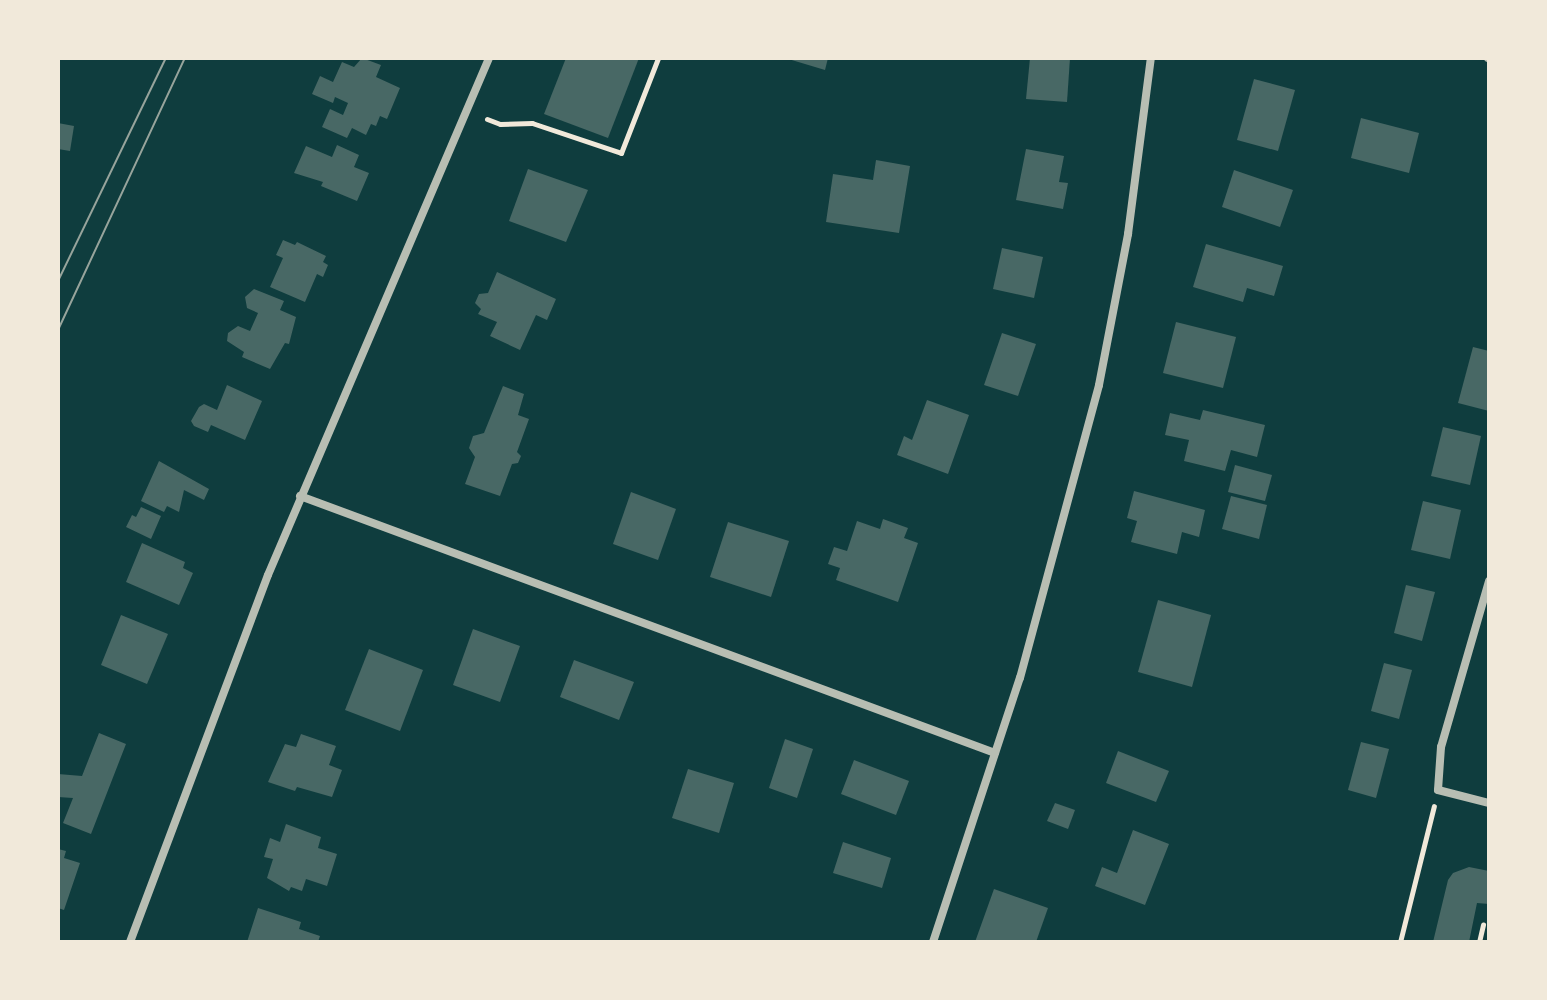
<!DOCTYPE html>
<style>
body{margin:0}
#map{position:relative;width:1547px;height:1000px;overflow:hidden;background:#0f3d3e;font-family:"Nunito Sans",sans-serif}
div>[style]{position:absolute}
.building>*{inset:0;background:#486865}
.path>*{height:5px;margin:-2.5px;padding:0 2.5px;transform-origin:2.5px;border-radius:2.5px;background:#f1e9da}
.minor>*{height:8px;margin:-4px;padding:0 4px;transform-origin:4px;border-radius:4px;background:#b8beb3}
.tram>*{height:2px;margin:-1px;padding:0 1px;transform-origin:1px;border-radius:1px;background:#97a49c}
span{translate:-50% -50%;white-space:nowrap;text-align:center;line-height:1.15;-webkit-text-stroke:6px #f1e9da;paint-order:stroke}
.frame{position:absolute;inset:0;border:60px solid #f1e9da;pointer-events:none}
</style>
<div id="map">
<div class="building">
<i style="clip-path:polygon(362px 58px,381px 65px,376px 77px,400px 88px,387px 119px,380px 116px,376px 126px,371px 124px,366px 135px,352px 128px,347px 138px,322px 127px,330px 109px,343px 115px,348px 103px,335px 97px,333px 103px,312px 94px,320px 76px,333px 82px,342px 62px,354px 67px)"></i>
<i style="clip-path:polygon(566px 58px,639px 58px,608px 138px,544px 114px)"></i>
<i style="clip-path:polygon(785px 58px,828px 58px,825px 70px)"></i>
<i style="clip-path:polygon(1030px 58px,1070px 58px,1067px 102px,1026px 99px)"></i>
<i style="clip-path:polygon(1254px 79px,1295px 90px,1278px 151px,1237px 140px)"></i>
<i style="clip-path:polygon(1361px 118px,1419px 133px,1409px 173px,1351px 158px)"></i>
<i style="clip-path:polygon(58px 123px,74px 126px,70px 151px,58px 149px)"></i>
<i style="clip-path:polygon(337px 145px,359px 155px,354px 167px,369px 173px,357px 201px,321px 186px,323px 182px,294px 173px,306px 146px,332px 157px)"></i>
<i style="clip-path:polygon(1026px 149px,1064px 156px,1059px 182px,1068px 183px,1063px 209px,1016px 200px)"></i>
<i style="clip-path:polygon(876px 160px,910px 166px,899px 233px,826px 222px,833px 174px,873px 180px)"></i>
<i style="clip-path:polygon(528px 169px,588px 190px,566px 242px,509px 221px)"></i>
<i style="clip-path:polygon(1234px 170px,1293px 190px,1280px 227px,1222px 207px)"></i>
<i style="clip-path:polygon(283px 240px,295px 245px,297px 242px,326px 256px,323px 262px,328px 265px,323px 277px,317px 274px,305px 302px,270px 287px,283px 258px,276px 255px)"></i>
<i style="clip-path:polygon(1206px 244px,1283px 266px,1274px 296px,1247px 288px,1243px 302px,1193px 287px)"></i>
<i style="clip-path:polygon(1002px 248px,1043px 257px,1034px 298px,993px 289px)"></i>
<i style="clip-path:polygon(497px 272px,556px 299px,547px 320px,536px 315px,520px 350px,490px 336px,497px 322px,478px 314px,481px 309px,475px 303px,479px 294px,488px 293px)"></i>
<i style="clip-path:polygon(254px 289px,284px 301px,280px 310px,296px 317px,289px 344px,285px 343px,270px 369px,242px 357px,244px 352px,227px 341px,228px 333px,238px 326px,250px 331px,258px 313px,247px 308px,245px 297px)"></i>
<i style="clip-path:polygon(1176px 322px,1236px 337px,1223px 388px,1163px 373px)"></i>
<i style="clip-path:polygon(1002px 333px,1036px 344px,1018px 396px,984px 385px)"></i>
<i style="clip-path:polygon(1473px 347px,1489px 351px,1489px 411px,1458px 403px)"></i>
<i style="clip-path:polygon(227px 385px,262px 401px,245px 440px,211px 425px,208px 432px,194px 426px,191px 421px,199px 407px,204px 404px,217px 410px)"></i>
<i style="clip-path:polygon(503px 386px,524px 394px,518px 415px,529px 419px,517px 452px,521px 456px,518px 463px,512px 464px,500px 496px,465px 484px,475px 457px,469px 448px,473px 436px,484px 433px)"></i>
<i style="clip-path:polygon(927px 400px,969px 415px,948px 474px,897px 455px,904px 436px,912px 440px)"></i>
<i style="clip-path:polygon(1203px 410px,1265px 425px,1257px 457px,1231px 450px,1225px 471px,1184px 461px,1189px 440px,1165px 435px,1170px 413px,1200px 420px)"></i>
<i style="clip-path:polygon(1443px 427px,1481px 436px,1470px 485px,1431px 476px)"></i>
<i style="clip-path:polygon(159px 461px,209px 489px,204px 500px,184px 490px,179px 512px,167px 506px,164px 512px,141px 501px)"></i>
<i style="clip-path:polygon(1235px 465px,1272px 475px,1265px 501px,1228px 492px)"></i>
<i style="clip-path:polygon(1134px 491px,1205px 510px,1199px 537px,1182px 532px,1177px 554px,1131px 542px,1137px 521px,1127px 518px)"></i>
<i style="clip-path:polygon(631px 492px,676px 509px,658px 560px,613px 544px)"></i>
<i style="clip-path:polygon(1231px 496px,1267px 505px,1259px 539px,1222px 529px)"></i>
<i style="clip-path:polygon(1423px 501px,1461px 510px,1450px 559px,1411px 550px)"></i>
<i style="clip-path:polygon(141px 507px,161px 516px,151px 539px,126px 527px,132px 515px,136px 517px)"></i>
<i style="clip-path:polygon(883px 519px,908px 528px,904px 538px,918px 543px,898px 602px,836px 580px,840px 568px,828px 564px,834px 547px,847px 551px,857px 521px,880px 529px)"></i>
<i style="clip-path:polygon(728px 522px,789px 541px,771px 597px,710px 577px)"></i>
<i style="clip-path:polygon(142px 543px,185px 562px,183px 568px,193px 573px,179px 605px,126px 582px)"></i>
<i style="clip-path:polygon(1406px 585px,1435px 592px,1422px 641px,1394px 633px)"></i>
<i style="clip-path:polygon(1158px 600px,1211px 615px,1192px 687px,1138px 672px)"></i>
<i style="clip-path:polygon(121px 615px,168px 634px,147px 684px,101px 665px)"></i>
<i style="clip-path:polygon(473px 629px,520px 646px,500px 702px,453px 685px)"></i>
<i style="clip-path:polygon(369px 649px,423px 670px,400px 731px,345px 710px)"></i>
<i style="clip-path:polygon(574px 660px,634px 682px,619px 720px,560px 697px)"></i>
<i style="clip-path:polygon(1384px 663px,1412px 670px,1399px 719px,1371px 711px)"></i>
<i style="clip-path:polygon(99px 733px,126px 744px,91px 834px,63px 823px,73px 798px,58px 797px,58px 774px,82px 776px)"></i>
<i style="clip-path:polygon(301px 734px,336px 746px,329px 765px,342px 770px,332px 797px,297px 787px,295px 791px,268px 782px,285px 744px,296px 747px)"></i>
<i style="clip-path:polygon(785px 739px,813px 749px,797px 798px,769px 788px)"></i>
<i style="clip-path:polygon(1361px 742px,1389px 749px,1376px 798px,1348px 790px)"></i>
<i style="clip-path:polygon(1118px 751px,1169px 771px,1156px 802px,1106px 783px)"></i>
<i style="clip-path:polygon(854px 760px,909px 781px,896px 815px,841px 794px)"></i>
<i style="clip-path:polygon(688px 769px,734px 783px,719px 833px,672px 818px)"></i>
<i style="clip-path:polygon(1055px 803px,1075px 810px,1068px 829px,1047px 821px)"></i>
<i style="clip-path:polygon(286px 824px,321px 837px,318px 848px,337px 854px,327px 886px,306px 879px,302px 891px,291px 887px,289px 891px,267px 878px,273px 859px,264px 857px,270px 838px,280px 842px)"></i>
<i style="clip-path:polygon(1133px 830px,1169px 844px,1145px 905px,1095px 886px,1102px 867px,1117px 873px)"></i>
<i style="clip-path:polygon(843px 842px,891px 858px,882px 888px,833px 873px)"></i>
<i style="clip-path:polygon(58px 849px,66px 851px,64px 858px,80px 863px,64px 910px,58px 908px)"></i>
<i style="clip-path:polygon(1469px 867px,1489px 871px,1489px 904px,1477px 903px,1469px 942px,1433px 942px,1448px 880px,1453px 873px)"></i>
<i style="clip-path:polygon(994px 889px,1048px 908px,1036px 942px,975px 942px)"></i>
<i style="clip-path:polygon(258px 908px,301px 922px,299px 929px,320px 936px,318px 942px,247px 942px)"></i>
</div>
<div class="path">
<i style="left:487px;top:119px;width:14px;rotate:21deg"></i>
<i style="left:500px;top:124px;width:32px;rotate:-2deg"></i>
<i style="left:532px;top:123px;width:94px;rotate:18.6deg"></i>
<i style="left:621px;top:153px;width:102px;rotate:-68.7deg"></i>
<i style="left:1400px;top:942px;width:140px;rotate:-76deg"></i>
<i style="left:1479px;top:942px;width:18px;rotate:-77deg"></i>
</div>
<div class="minor">
<i style="left:1488px;top:58px;width:1px"></i>
<i style="left:300px;top:496px;width:741px;rotate:20.29deg"></i>
<i style="left:1489px;top:581px;width:173px;rotate:106.1deg"></i>
<i style="left:1441px;top:747px;width:43px;rotate:94deg"></i>
<i style="left:1438px;top:790px;width:53px;rotate:14.3deg"></i>
<i style="left:130px;top:942px;width:392px;rotate:-69.4deg"></i>
<i style="left:268px;top:575px;width:562px;rotate:-66.85deg"></i>
<i style="left:933px;top:942px;width:278px;rotate:-71.8deg"></i>
<i style="left:1020px;top:678px;width:303px;rotate:-74.9deg"></i>
<i style="left:1099px;top:385px;width:154px;rotate:-79.1deg"></i>
<i style="left:1128px;top:234px;width:177px;rotate:-82.6deg"></i>
</div>
<div class="tram">
<i style="left:58px;top:281px;width:248px;rotate:-64.2deg"></i>
<i style="left:58px;top:330px;width:300px;rotate:-65deg"></i>
</div>
<div class="frame"></div>
</div>
